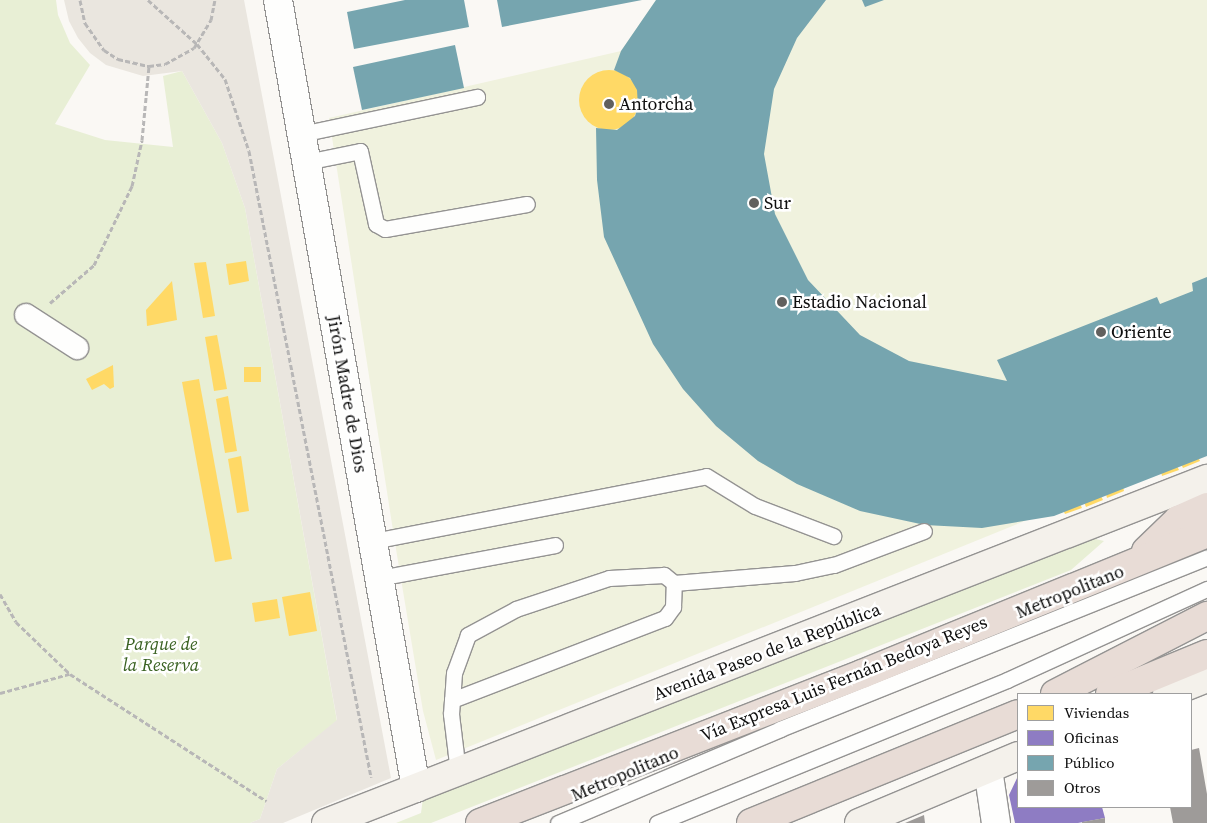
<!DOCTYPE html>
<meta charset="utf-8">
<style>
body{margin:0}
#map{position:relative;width:1207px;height:823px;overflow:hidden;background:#faf8f4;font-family:"Source Serif 4",serif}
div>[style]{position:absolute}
.green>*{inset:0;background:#e8efd5}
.pitch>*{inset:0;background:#f0f2de}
.plaza>*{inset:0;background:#eae6df}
.homes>*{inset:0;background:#ffd966}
.round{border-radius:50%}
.offices>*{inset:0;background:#8e7cc3}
.public>*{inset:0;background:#76a5af}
.building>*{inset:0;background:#9e9b99}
.path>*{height:3px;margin-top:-1.5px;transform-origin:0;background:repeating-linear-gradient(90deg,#b8b7b7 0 5px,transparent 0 7.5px)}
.roads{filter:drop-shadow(1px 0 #949392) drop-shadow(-1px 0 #949392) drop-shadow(0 1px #949392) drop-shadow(0 -1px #949392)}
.service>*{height:15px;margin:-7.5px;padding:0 7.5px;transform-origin:7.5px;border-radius:7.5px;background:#fefefd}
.pedestrian>*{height:22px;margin:-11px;padding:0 11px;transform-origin:11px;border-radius:11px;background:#fefefd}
.minor>*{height:28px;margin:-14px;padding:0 14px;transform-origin:14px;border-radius:14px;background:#fefefd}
.tertiary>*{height:28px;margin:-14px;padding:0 14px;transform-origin:14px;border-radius:14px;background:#fefefd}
.secondary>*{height:28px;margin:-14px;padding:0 14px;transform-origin:14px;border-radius:14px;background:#f4f1eb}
.motorway>*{height:28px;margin:-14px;padding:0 14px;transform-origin:14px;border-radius:14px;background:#e8dcd6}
.dots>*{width:14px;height:14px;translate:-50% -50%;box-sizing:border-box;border:2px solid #fff;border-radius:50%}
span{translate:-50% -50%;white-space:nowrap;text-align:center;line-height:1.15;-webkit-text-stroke:5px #fff;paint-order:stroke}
.poi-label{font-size:18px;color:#0e0e0e}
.left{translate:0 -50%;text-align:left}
.street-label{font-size:18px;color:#0e0e0e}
.park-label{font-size:18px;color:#3a6222;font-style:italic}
.legend{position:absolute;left:1017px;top:693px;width:175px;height:115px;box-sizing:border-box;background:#fff;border:1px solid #9f9f9f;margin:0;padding:6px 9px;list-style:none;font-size:15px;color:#0e0e0e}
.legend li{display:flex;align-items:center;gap:10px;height:25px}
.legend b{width:25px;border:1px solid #9f9f9f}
</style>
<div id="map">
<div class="green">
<i style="clip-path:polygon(0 0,56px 0,58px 15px,70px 43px,90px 65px,55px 124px,105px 140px,173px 147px,163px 76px,182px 71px,222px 143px,245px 208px,337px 721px,277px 769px,260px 819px,250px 823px,0 823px)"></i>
<i style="clip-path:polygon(1087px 537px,1104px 541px,1071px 570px,431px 823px,396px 823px,421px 813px,423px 798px)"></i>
</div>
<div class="pitch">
<i style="clip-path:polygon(656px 0,1207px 0,1207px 447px,436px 760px,423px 711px,394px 537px,329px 118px,621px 51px)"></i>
</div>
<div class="plaza">
<i style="clip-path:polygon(64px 0,244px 0,391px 778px,283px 823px,250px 823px,260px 819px,277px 769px,337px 720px,245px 208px,222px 143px,182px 71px,143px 76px,106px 65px,90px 53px,78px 38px,69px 21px)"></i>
</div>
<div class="homes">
<i class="round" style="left:579px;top:70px;width:60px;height:60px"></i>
<i style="clip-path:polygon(246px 261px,249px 281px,229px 285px,226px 264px)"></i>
<i style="clip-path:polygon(206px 262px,215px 316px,203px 318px,194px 263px)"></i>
<i style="clip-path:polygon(172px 281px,177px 320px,147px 326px,146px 310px)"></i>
<i style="clip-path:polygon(217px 335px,227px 389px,214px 391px,205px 337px)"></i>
<i style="clip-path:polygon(113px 365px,114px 387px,110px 389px,104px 384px,92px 390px,86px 379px)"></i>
<i style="clip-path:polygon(244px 367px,261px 367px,261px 382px,244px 382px)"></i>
<i style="clip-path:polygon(199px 379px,232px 559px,215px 562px,182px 382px)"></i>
<i style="clip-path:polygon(228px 396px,237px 451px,225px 453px,216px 399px)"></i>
<i style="clip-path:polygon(241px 456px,249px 511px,237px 513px,228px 459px)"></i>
<i style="clip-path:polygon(1198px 457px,1200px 461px,1183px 468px,1181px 464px)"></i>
<i style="clip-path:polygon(1177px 466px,1179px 470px,1162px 476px,1161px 472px)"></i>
<i style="clip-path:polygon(1123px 487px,1124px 491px,1107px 498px,1106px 494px)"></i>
<i style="clip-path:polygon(1101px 496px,1103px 500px,1086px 507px,1084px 502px)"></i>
<i style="clip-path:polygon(1080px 504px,1082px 508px,1065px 514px,1063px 510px)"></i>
<i style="clip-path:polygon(310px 592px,317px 631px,289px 636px,282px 597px)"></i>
<i style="clip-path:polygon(277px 599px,280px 618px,255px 622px,252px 603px)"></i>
</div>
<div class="offices">
<i style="clip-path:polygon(1018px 776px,1018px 807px,1102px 807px,1105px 818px,1078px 823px,1015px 823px,1009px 795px)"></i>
</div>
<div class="public">
<i style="clip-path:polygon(405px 0,464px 0,469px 27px,354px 49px,347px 12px)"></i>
<i style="clip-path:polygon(497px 0,642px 0,502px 27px)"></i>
<i style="clip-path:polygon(656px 0,826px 0,797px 38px,774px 89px,764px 154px,775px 214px,808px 280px,860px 335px,909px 361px,1007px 381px,997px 360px,1157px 297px,1160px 304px,1193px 291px,1192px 283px,1207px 277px,1207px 456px,1054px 516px,982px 528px,925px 525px,860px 511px,797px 484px,758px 461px,716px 426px,683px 389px,653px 344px,604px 237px,597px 180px,596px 128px,617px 130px,635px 116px,638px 107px,637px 90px,630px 78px,614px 70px,621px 51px)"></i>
<i style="clip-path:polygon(862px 0,884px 0,865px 7px)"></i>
<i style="clip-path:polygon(455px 45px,464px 88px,362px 110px,353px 67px)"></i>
</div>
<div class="building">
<i style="clip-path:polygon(1199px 748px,1207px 794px,1207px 823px,1173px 823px,1170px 807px,1191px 807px,1191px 750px)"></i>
<i style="clip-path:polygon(924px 815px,925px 823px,905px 823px)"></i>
<i style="clip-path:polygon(1105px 818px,1105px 823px,1082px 823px,1082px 822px)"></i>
</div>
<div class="path">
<i style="left:80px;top:0;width:24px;rotate:78deg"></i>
<i style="left:85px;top:23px;width:33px;rotate:55deg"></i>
<i style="left:104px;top:50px;width:17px;rotate:33deg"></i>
<i style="left:118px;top:59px;width:32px;rotate:13deg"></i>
<i style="left:149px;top:66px;width:16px;rotate:-7deg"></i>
<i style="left:165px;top:64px;width:33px;rotate:-29deg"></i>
<i style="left:194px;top:48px;width:33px;rotate:-59deg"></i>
<i style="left:211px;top:20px;width:20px;rotate:-79deg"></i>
<i style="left:148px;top:0;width:66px;rotate:41.9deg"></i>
<i style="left:197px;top:44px;width:45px;rotate:51.3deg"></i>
<i style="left:225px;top:79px;width:76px;rotate:71.6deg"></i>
<i style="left:249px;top:151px;width:638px;rotate:78.97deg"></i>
<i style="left:50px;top:303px;width:58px;rotate:-40.8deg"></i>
<i style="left:94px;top:265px;width:88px;rotate:-64.3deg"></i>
<i style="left:132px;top:186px;width:47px;rotate:-77.7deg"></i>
<i style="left:142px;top:140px;width:74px;rotate:-84.6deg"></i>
<i style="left:0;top:594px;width:32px;rotate:60deg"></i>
<i style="left:16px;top:622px;width:75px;rotate:43.9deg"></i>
<i style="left:70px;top:674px;width:234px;rotate:32.9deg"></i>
<i style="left:0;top:693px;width:72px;rotate:-15.4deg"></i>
</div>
<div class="roads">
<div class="service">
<i style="left:301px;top:134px;width:180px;rotate:-11.9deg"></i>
<i style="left:306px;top:162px;width:55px;rotate:-11.5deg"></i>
<i style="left:360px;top:151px;width:75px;rotate:77.6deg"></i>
<i style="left:376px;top:224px;width:10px;rotate:29deg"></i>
<i style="left:385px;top:229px;width:144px;rotate:-10deg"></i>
<i style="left:373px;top:541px;width:339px;rotate:-11deg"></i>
<i style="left:706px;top:476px;width:57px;rotate:31.5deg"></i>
<i style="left:755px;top:506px;width:84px;rotate:21deg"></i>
<i style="left:379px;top:578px;width:179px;rotate:-10.6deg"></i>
<i style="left:674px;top:583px;width:121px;rotate:-4.7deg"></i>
<i style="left:795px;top:573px;width:40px;rotate:-12deg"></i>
<i style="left:834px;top:565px;width:96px;rotate:-20.7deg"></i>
<i style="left:452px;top:700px;width:228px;rotate:-21.1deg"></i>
<i style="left:665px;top:618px;width:14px;rotate:-54deg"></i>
<i style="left:673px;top:607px;width:24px;rotate:-88deg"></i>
<i style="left:674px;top:583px;width:13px;rotate:-141deg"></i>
<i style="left:664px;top:575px;width:55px;rotate:176.9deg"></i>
<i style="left:609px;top:578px;width:98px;rotate:161.6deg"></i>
<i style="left:516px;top:609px;width:55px;rotate:151.6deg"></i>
<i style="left:468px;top:635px;width:40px;rotate:110.2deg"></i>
<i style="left:454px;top:673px;width:27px;rotate:94deg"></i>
<i style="left:452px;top:700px;width:14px;rotate:94deg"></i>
<i style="left:451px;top:714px;width:58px;rotate:83.1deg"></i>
<i style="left:558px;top:823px;width:241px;rotate:-22.9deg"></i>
<i style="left:780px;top:729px;width:460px;rotate:-21.9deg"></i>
<i style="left:657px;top:823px;width:378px;rotate:-22.2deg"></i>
<i style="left:1007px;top:680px;width:220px;rotate:-24.5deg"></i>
</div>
<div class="pedestrian">
<i style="left:26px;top:315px;width:61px;rotate:32.9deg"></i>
</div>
<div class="minor">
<i style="left:988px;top:769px;width:55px;rotate:81.6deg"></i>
</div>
<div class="tertiary">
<i style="left:278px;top:0;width:800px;rotate:80.07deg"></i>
</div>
<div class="secondary">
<i style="left:1167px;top:694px;width:43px;rotate:-21.8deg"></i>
<i style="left:326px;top:823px;width:946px;rotate:-21.33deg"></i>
<i style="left:859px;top:823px;width:173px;rotate:-22.8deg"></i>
</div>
<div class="motorway">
<i style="left:1146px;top:551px;width:45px;rotate:-44.1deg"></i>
<i style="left:1178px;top:520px;width:32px;rotate:-24deg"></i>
<i style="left:1055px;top:694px;width:171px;rotate:-27.2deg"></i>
<i style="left:1110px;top:694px;width:105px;rotate:-22.4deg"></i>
<i style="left:480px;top:823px;width:410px;rotate:-21.3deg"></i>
<i style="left:862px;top:674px;width:373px;rotate:-22.2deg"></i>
<i style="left:751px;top:823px;width:288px;rotate:-22.2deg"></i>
</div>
</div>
<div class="dots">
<i style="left:609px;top:104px;background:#61605e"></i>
<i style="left:754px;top:203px;background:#61605e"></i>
<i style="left:782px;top:302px;background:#61605e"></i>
<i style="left:1101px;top:332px;background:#61605e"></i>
</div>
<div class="poi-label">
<span class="left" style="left:619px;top:104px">Antorcha</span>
<span class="left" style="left:764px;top:203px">Sur</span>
<span class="left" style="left:792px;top:302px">Estadio Nacional</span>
<span class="left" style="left:1111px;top:332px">Oriente</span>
</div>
<div class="street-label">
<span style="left:347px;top:394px;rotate:80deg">Jirón Madre de Dios</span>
<span style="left:1070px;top:592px;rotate:-22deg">Metropolitano</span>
<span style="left:767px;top:652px;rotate:-21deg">Avenida Paseo de la República</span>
<span style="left:844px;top:679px;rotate:-22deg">Vía Expresa Luis Fernán Bedoya Reyes</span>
<span style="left:625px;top:774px;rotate:-23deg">Metropolitano</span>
</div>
<div class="park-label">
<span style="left:161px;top:655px">Parque de<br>la Reserva</span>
</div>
<ul class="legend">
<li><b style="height:14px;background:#ffd966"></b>Viviendas</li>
<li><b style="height:14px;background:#8e7cc3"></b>Oficinas</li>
<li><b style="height:14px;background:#76a5af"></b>Público</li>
<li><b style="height:14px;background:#9e9b99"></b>Otros</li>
</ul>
</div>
